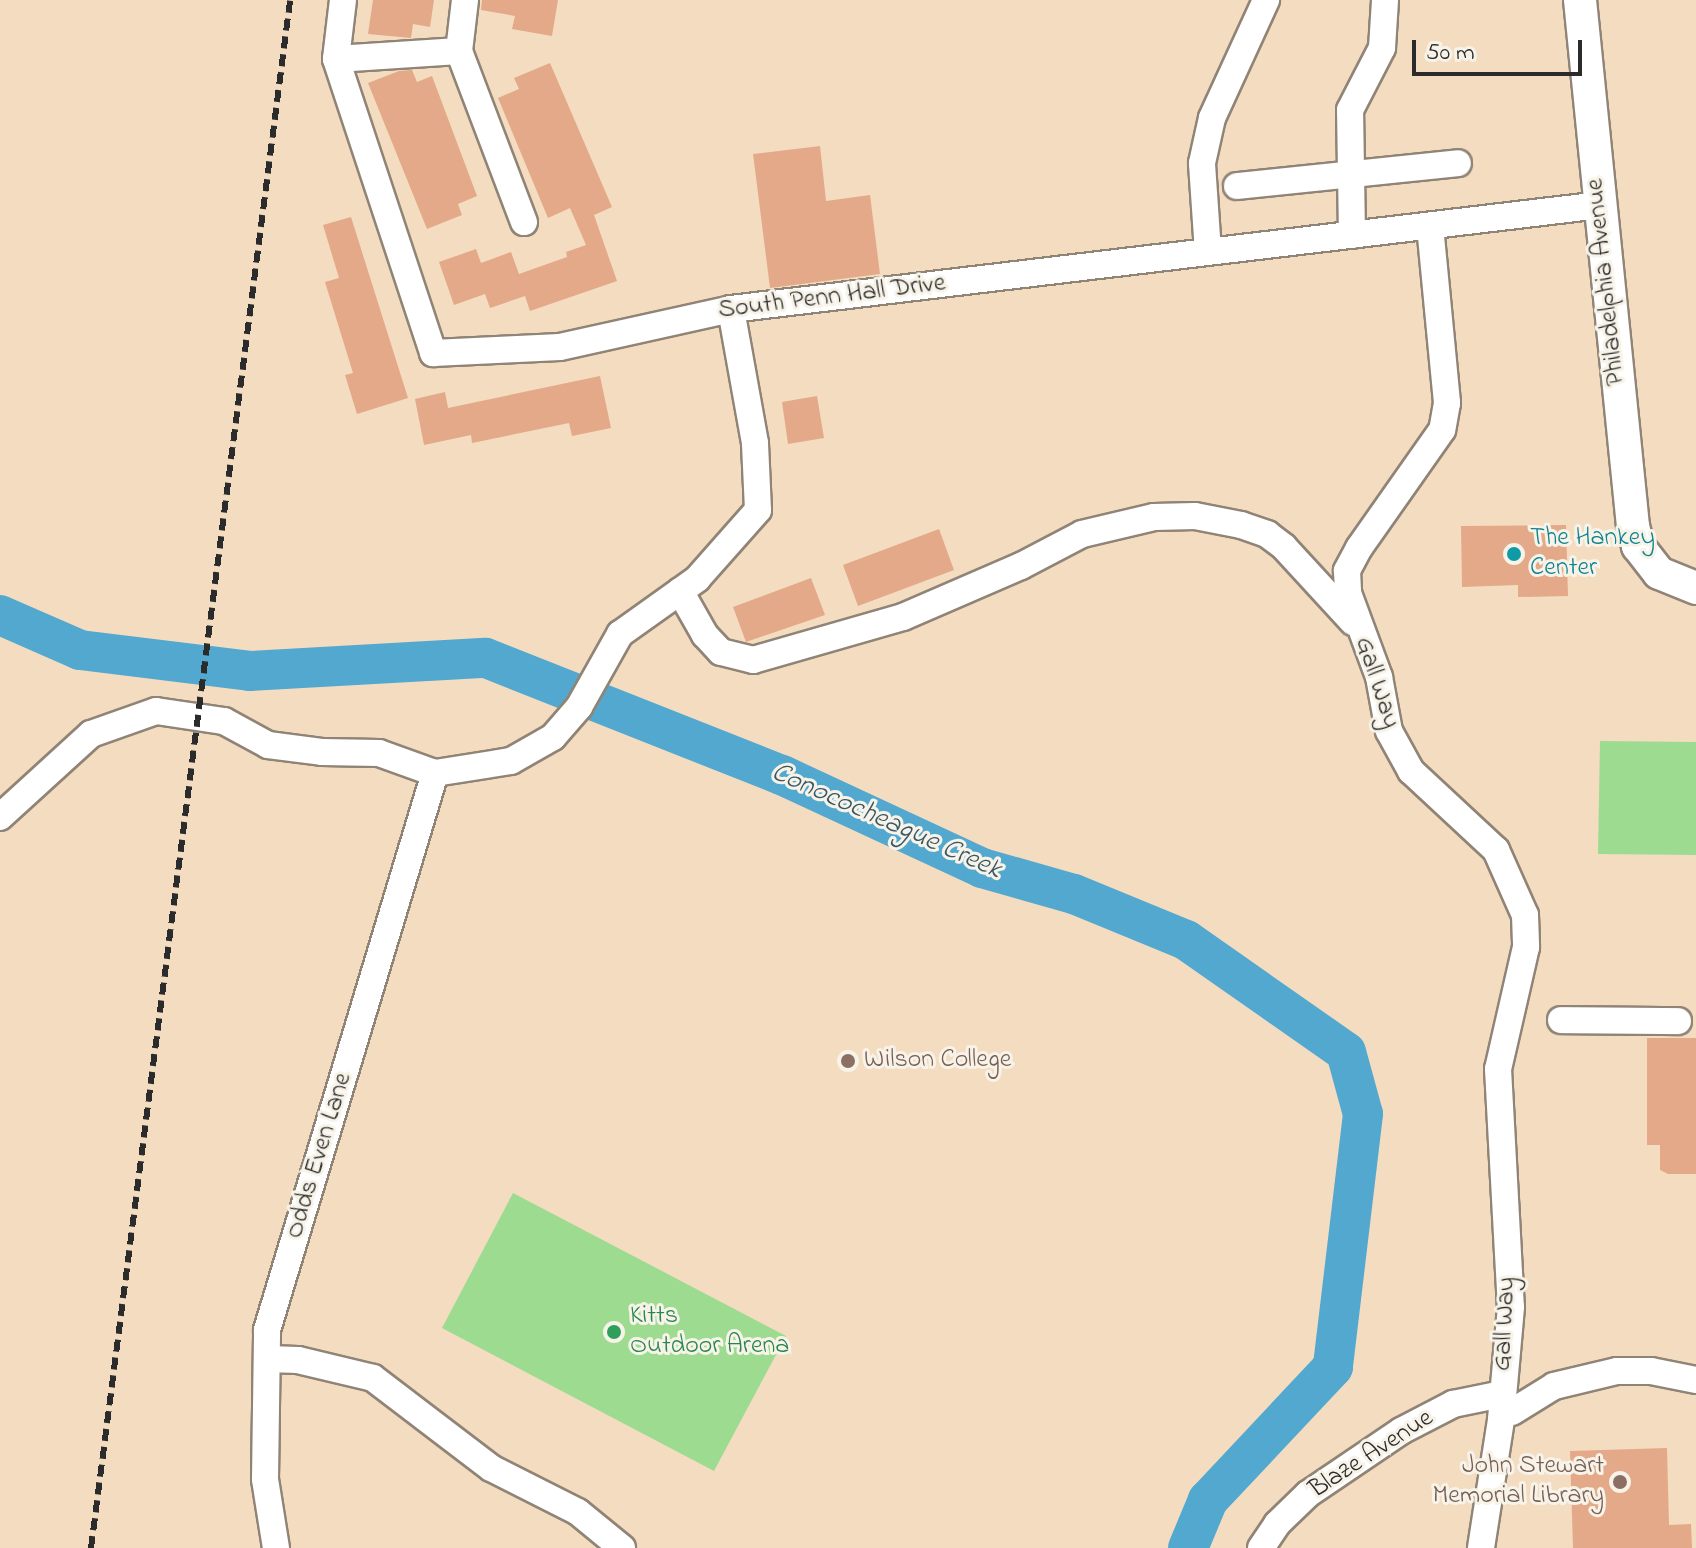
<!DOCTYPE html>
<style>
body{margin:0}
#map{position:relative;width:1696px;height:1548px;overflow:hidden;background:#f4dcc1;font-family:"Indie Flower",sans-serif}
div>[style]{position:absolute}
.green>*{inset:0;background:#9ddb90}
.river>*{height:40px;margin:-20px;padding:0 20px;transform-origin:20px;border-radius:20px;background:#52a8ce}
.building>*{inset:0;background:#e3a988}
.roads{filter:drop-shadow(2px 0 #908476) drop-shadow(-2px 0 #908476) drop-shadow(0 2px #908476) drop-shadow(0 -2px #908476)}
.minor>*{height:26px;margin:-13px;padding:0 13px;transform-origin:13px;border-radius:13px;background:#fff}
.major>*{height:32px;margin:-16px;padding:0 16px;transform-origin:16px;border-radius:16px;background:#fff}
.rail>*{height:6px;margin-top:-3px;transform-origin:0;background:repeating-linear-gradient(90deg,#2b2b2b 0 12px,transparent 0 18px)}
.dots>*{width:22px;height:22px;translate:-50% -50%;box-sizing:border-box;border:4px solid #f7f3e8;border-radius:50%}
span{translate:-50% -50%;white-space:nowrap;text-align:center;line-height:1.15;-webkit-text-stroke:6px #f7f3e8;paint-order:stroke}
.street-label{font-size:26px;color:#2b2b2b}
.culture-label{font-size:26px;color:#0d838f}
.left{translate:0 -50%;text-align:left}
.education-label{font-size:26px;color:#785e54}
.right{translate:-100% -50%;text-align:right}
.leisure-label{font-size:26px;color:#27864d}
.water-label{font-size:28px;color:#395764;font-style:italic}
.scale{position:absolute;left:1412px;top:40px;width:170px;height:36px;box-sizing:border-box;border:4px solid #2b2b2b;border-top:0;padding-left:10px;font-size:24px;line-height:28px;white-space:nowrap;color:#2b2b2b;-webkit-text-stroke:6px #f7f3e8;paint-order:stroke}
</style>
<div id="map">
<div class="green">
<i style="clip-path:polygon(1600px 741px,1696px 742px,1696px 855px,1598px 854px)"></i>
<i style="clip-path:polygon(513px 1193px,786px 1336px,714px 1471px,442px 1328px)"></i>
</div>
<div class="river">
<i style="left:0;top:615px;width:87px;rotate:23.6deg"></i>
<i style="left:80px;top:650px;width:171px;rotate:7deg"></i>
<i style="left:250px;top:671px;width:236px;rotate:-3.2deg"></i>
<i style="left:486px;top:658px;width:318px;rotate:21.6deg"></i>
<i style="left:782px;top:775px;width:221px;rotate:24.9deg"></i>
<i style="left:982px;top:868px;width:96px;rotate:15.8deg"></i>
<i style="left:1074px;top:894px;width:121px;rotate:22.3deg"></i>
<i style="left:1186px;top:940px;width:195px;rotate:35deg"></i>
<i style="left:1346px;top:1052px;width:64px;rotate:74.7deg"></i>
<i style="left:1363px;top:1114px;width:255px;rotate:96.8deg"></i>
<i style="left:1333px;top:1367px;width:183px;rotate:133.2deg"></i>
<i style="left:1208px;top:1500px;width:52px;rotate:112.6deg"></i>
</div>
<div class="building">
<i style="clip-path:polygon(373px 0,434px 0,430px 27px,413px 24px,411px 38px,368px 34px)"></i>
<i style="clip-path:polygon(482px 0,558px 0,552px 36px,512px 29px,515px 16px,481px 10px)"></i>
<i style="clip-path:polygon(550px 63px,612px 207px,594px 215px,617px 281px,530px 311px,525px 296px,490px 308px,485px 294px,454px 305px,439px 262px,476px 249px,481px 263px,511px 252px,519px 274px,567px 257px,566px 252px,586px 245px,570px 208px,548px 218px,498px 98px,519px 89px,514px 78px)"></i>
<i style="clip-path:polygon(412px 70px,417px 82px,432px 76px,477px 196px,458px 204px,462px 215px,427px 229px,368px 83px,399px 71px)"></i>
<i style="clip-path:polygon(820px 146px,826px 201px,870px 195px,880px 274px,770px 288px,753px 154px)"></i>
<i style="clip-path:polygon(351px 217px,408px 398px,357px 414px,345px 375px,353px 373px,325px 282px,339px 278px,323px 225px)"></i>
<i style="clip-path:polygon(600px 376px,611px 428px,572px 436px,569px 423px,472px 443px,471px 435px,424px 445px,415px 399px,445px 392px,448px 408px)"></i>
<i style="clip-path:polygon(817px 396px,824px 438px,788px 444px,782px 402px)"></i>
<i style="clip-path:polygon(1566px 525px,1568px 596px,1518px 597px,1518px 585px,1462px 587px,1461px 526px)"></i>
<i style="clip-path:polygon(939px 529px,954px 570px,858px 606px,843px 565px)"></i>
<i style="clip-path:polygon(811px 578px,825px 615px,746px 642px,733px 607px)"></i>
<i style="clip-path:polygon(1647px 1038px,1696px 1038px,1696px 1174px,1668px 1174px,1660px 1170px,1660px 1145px,1647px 1145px)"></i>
<i style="clip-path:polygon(1667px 1448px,1669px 1525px,1691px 1524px,1692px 1548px,1573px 1548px,1570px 1451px)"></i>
</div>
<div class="roads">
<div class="minor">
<i style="left:343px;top:0;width:59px;rotate:96.8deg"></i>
<i style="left:336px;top:59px;width:310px;rotate:71.7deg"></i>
<i style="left:433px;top:353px;width:127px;rotate:-2.7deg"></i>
<i style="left:560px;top:347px;width:175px;rotate:-12.5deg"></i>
<i style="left:731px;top:309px;width:875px;rotate:-6.82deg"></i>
<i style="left:465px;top:0;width:51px;rotate:96.7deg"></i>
<i style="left:459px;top:51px;width:183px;rotate:69.2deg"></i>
<i style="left:336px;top:59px;width:123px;rotate:-3.7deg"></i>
<i style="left:1237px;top:186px;width:222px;rotate:-5.9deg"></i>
<i style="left:1430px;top:226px;width:178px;rotate:84.5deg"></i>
<i style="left:1447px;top:403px;width:27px;rotate:100deg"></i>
<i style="left:1442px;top:430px;width:144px;rotate:125.1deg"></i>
<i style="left:1359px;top:548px;width:26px;rotate:118deg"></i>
<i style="left:1347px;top:571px;width:22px;rotate:87deg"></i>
<i style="left:1348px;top:593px;width:90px;rotate:69.7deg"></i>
<i style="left:1379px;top:677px;width:55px;rotate:79.5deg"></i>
<i style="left:1389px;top:731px;width:46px;rotate:61.2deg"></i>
<i style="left:1411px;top:771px;width:116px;rotate:42.9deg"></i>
<i style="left:1496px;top:850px;width:71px;rotate:66deg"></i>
<i style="left:1525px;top:915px;width:32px;rotate:88deg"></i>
<i style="left:1526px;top:947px;width:125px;rotate:102.9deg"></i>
<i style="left:1498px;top:1069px;width:238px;rotate:86.9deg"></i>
<i style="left:1511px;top:1307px;width:113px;rotate:95.1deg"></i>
<i style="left:1501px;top:1420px;width:130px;rotate:98.9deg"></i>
<i style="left:1352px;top:235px;width:125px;rotate:-90.9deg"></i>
<i style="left:1350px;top:110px;width:70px;rotate:-62.7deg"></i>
<i style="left:1382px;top:48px;width:48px;rotate:-86.4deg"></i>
<i style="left:1208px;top:252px;width:89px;rotate:-93.9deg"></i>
<i style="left:1202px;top:163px;width:46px;rotate:-77.5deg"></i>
<i style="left:1212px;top:118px;width:130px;rotate:-65.4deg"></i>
<i style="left:680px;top:591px;width:51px;rotate:60.4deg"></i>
<i style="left:705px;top:635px;width:23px;rotate:47deg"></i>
<i style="left:721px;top:652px;width:33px;rotate:14deg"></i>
<i style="left:753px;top:660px;width:156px;rotate:-16deg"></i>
<i style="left:903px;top:617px;width:129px;rotate:-23.4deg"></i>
<i style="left:1021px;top:566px;width:69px;rotate:-27.7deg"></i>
<i style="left:1082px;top:534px;width:74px;rotate:-13.3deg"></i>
<i style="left:1154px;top:517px;width:41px;rotate:-1.4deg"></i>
<i style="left:1195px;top:516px;width:47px;rotate:11.1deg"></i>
<i style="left:1241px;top:525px;width:28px;rotate:19deg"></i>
<i style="left:1267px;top:534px;width:21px;rotate:37deg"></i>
<i style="left:1284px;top:547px;width:102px;rotate:47.4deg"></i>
<i style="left:0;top:817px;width:123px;rotate:-42.4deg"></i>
<i style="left:91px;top:734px;width:69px;rotate:-19.5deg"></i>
<i style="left:156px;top:711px;width:69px;rotate:8.4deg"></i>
<i style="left:224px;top:721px;width:50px;rotate:28.6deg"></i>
<i style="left:268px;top:745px;width:54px;rotate:7.4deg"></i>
<i style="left:322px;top:752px;width:57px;rotate:1deg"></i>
<i style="left:379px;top:753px;width:59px;rotate:19.7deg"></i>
<i style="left:435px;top:773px;width:77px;rotate:-9deg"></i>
<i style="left:511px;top:761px;width:48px;rotate:-29.7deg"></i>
<i style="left:553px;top:737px;width:40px;rotate:-49deg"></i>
<i style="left:579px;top:707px;width:84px;rotate:-60.7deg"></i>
<i style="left:620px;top:634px;width:95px;rotate:-35.5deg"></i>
<i style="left:697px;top:579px;width:92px;rotate:-48.5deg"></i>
<i style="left:758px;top:510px;width:67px;rotate:-92.6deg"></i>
<i style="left:755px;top:443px;width:136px;rotate:-100.2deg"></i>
<i style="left:1561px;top:1020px;width:117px;rotate:0.5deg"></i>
<i style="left:267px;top:1359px;width:31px;rotate:2deg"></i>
<i style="left:298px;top:1360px;width:77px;rotate:13.5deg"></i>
<i style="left:373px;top:1378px;width:148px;rotate:37.3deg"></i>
<i style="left:491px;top:1468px;width:97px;rotate:26.8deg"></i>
<i style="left:578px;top:1512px;width:57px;rotate:39.3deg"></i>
<i style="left:1512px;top:1412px;width:49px;rotate:-31.8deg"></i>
<i style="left:1554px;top:1386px;width:65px;rotate:-13.4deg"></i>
<i style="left:1617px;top:1371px;width:34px"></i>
<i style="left:1651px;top:1371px;width:46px;rotate:11.3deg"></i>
<i style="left:276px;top:1548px;width:70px;rotate:-99.1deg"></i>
<i style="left:265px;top:1479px;width:149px;rotate:-89.2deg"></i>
<i style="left:267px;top:1330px;width:582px;rotate:-73.22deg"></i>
<i style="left:1261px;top:1548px;width:29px;rotate:-56deg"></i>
<i style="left:1277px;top:1524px;width:43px;rotate:-44.1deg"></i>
<i style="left:1308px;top:1494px;width:112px;rotate:-34.1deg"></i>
<i style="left:1401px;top:1431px;width:59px;rotate:-27.4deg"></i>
<i style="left:1453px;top:1404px;width:50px;rotate:-11.5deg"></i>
</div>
<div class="major">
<i style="left:1580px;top:0;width:529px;rotate:84.25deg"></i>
<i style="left:1633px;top:526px;width:21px;rotate:76deg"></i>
<i style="left:1638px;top:546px;width:34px;rotate:52deg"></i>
<i style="left:1659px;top:573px;width:40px;rotate:22deg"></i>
</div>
</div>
<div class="rail">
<i style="left:91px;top:1548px;width:1561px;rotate:-82.67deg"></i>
</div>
<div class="dots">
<i style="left:1514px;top:554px;background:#0f9aa8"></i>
<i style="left:848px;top:1061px;background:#8d6e63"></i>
<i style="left:614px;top:1332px;background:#2e9e5b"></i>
<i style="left:1620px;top:1482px;background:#8d6e63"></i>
</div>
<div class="street-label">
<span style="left:1607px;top:282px;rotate:-96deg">Philadelphia Avenue</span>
<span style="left:832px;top:298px;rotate:-7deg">South Penn Hall Drive</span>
<span style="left:1376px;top:683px;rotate:72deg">Gall Way</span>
<span style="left:320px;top:1156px;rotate:-73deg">Odds Even Lane</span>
<span style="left:1506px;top:1324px;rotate:-87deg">Gall Way</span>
<span style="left:1372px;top:1455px;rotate:-33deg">Blaze Avenue</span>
</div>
<div class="culture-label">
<span class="left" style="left:1530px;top:554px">The Hankey<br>Center</span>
</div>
<div class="education-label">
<span class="left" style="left:864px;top:1061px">Wilson College</span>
<span class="right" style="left:1604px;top:1482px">John Stewart<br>Memorial Library</span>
</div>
<div class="leisure-label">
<span class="left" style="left:630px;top:1332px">Kitts<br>Outdoor Arena</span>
</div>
<div class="water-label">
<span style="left:886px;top:822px;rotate:24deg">Conococheague Creek</span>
</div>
<div class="scale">50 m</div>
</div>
